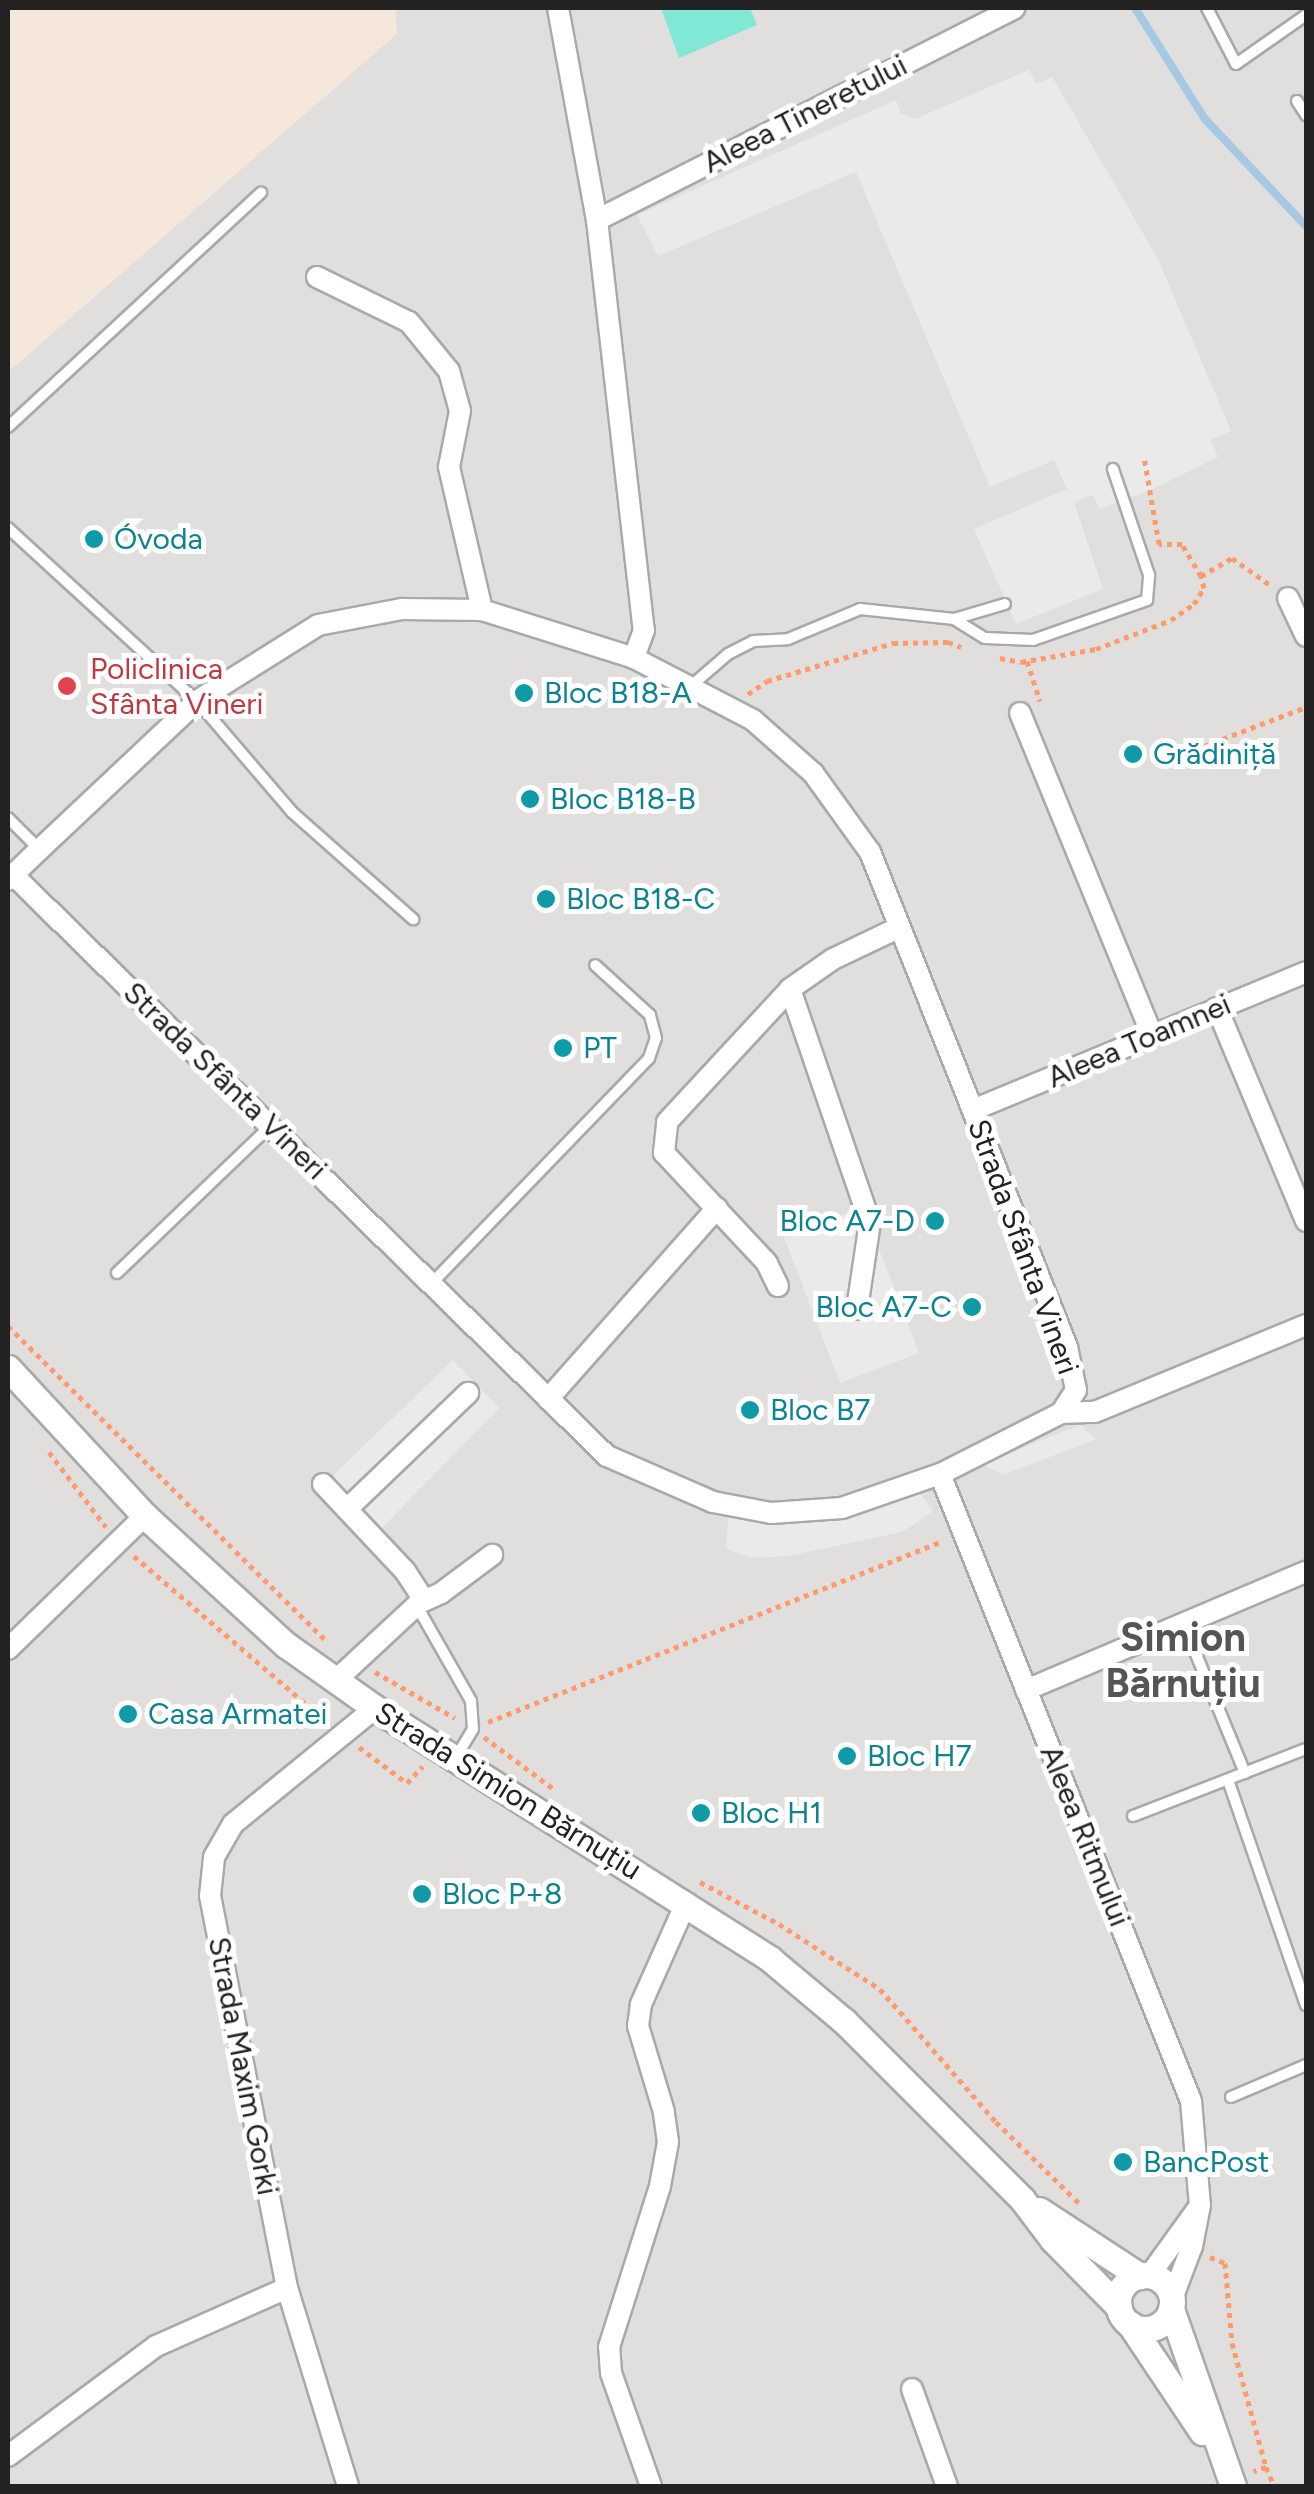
<!DOCTYPE html>
<meta charset="utf-8">
<style>
body{margin:0}
#map{position:relative;width:1314px;height:2494px;overflow:hidden;background:#f3f1e8;font-family:Figtree,sans-serif}
div>[style]{position:absolute}
.residential>*{inset:0;background:#e0dfde}
.military>*{inset:0;background:#f5e7da}
.pitch>*{inset:0;background:#80e8d5}
.parking>*{inset:0;background:#eaeaea}
.stream>*{height:8px;margin:-4px;padding:0 4px;transform-origin:4px;border-radius:4px;background:#a5c8e3}
.path>*{height:5px;margin-top:-2.5px;transform-origin:0;background:repeating-linear-gradient(90deg,#ff9a6c 0 5px,transparent 0 10px)}
.roads{filter:drop-shadow(2px 0 #a9a9a9) drop-shadow(-2px 0 #a9a9a9) drop-shadow(0 2px #a9a9a9) drop-shadow(0 -2px #a9a9a9)}
.service>*{height:10px;margin:-5px;padding:0 5px;transform-origin:5px;border-radius:5px;background:#fff}
.minor>*{height:20px;margin:-10px;padding:0 10px;transform-origin:10px;border-radius:10px;background:#fff}
.tertiary>*{height:25px;margin:-12.5px;padding:0 12.5px;transform-origin:12.5px;border-radius:12.5px;background:#fff}
.tertiary>.ring{margin:-12.5px;padding:0;box-sizing:content-box;background:none;border:25px solid #fff;border-radius:50%}
.dots>*{width:28px;height:28px;translate:-50% -50%;box-sizing:border-box;border:5px solid #fff;border-radius:50%}
span{translate:-50% -50%;white-space:nowrap;text-align:center;line-height:1.15;-webkit-text-stroke:10px #fff;paint-order:stroke}
.street-label{font-size:30px;color:#222}
.culture-label{font-size:30px;color:#0d838f}
.left{translate:0 -50%;text-align:left}
.right{translate:-100% -50%;text-align:right}
.health-label{font-size:30px;color:#be3a42}
.district-label{font-size:40px;color:#555;font-weight:700}
.frame{position:absolute;inset:0;border:10px solid #222;pointer-events:none}
</style>
<div id="map">
<div class="residential">
<i style="clip-path:polygon(8px 8px,1306px 8px,1306px 2486px,8px 2486px)"></i>
</div>
<div class="military">
<i style="clip-path:polygon(8px 8px,395px 8px,397px 34px,8px 372px)"></i>
</div>
<div class="pitch">
<i style="clip-path:polygon(661px 8px,750px 8px,757px 25px,679px 58px)"></i>
</div>
<div class="parking">
<i style="clip-path:polygon(1029px 70px,1036px 84px,1052px 77px,1158px 259px,1231px 431px,1211px 440px,1218px 457px,1153px 489px,1099px 509px,1093px 495px,1074px 502px,1103px 589px,1016px 624px,974px 529px,1067px 489px,1054px 460px,990px 487px,856px 172px,658px 256px,637px 215px,896px 100px,901px 114px,915px 119px)"></i>
<i style="clip-path:polygon(863px 1207px,919px 1353px,840px 1383px,784px 1237px)"></i>
<i style="clip-path:polygon(453px 1360px,499px 1408px,373px 1537px,323px 1485px)"></i>
<i style="clip-path:polygon(1080px 1425px,1096px 1439px,1003px 1475px,982px 1464px)"></i>
<i style="clip-path:polygon(913px 1483px,933px 1511px,902px 1532px,788px 1556px,752px 1558px,726px 1549px,729px 1505px,794px 1511px)"></i>
</div>
<div class="stream">
<i style="left:1135px;top:8px;width:131px;rotate:57.8deg"></i>
<i style="left:1205px;top:119px;width:147px;rotate:46.7deg"></i>
</div>
<div class="path">
<i style="left:1201px;top:576px;width:36px;rotate:-30deg"></i>
<i style="left:1232px;top:558px;width:47px;rotate:35.4deg"></i>
<i style="left:1000px;top:658px;width:21px;rotate:11deg"></i>
<i style="left:1021px;top:662px;width:76px;rotate:-9.8deg"></i>
<i style="left:1096px;top:649px;width:80px;rotate:-21.1deg"></i>
<i style="left:1171px;top:620px;width:28px;rotate:-35deg"></i>
<i style="left:1194px;top:604px;width:19px;rotate:-58deg"></i>
<i style="left:1204px;top:588px;width:12px;rotate:-104deg"></i>
<i style="left:1201px;top:576px;width:37px;rotate:-121deg"></i>
<i style="left:1182px;top:544px;width:23px;rotate:180deg"></i>
<i style="left:1159px;top:544px;width:89px;rotate:-99.7deg"></i>
<i style="left:1027px;top:661px;width:42px;rotate:72deg"></i>
<i style="left:748px;top:694px;width:23px;rotate:-34deg"></i>
<i style="left:767px;top:681px;width:132px;rotate:-16.8deg"></i>
<i style="left:893px;top:643px;width:55px;rotate:-1deg"></i>
<i style="left:948px;top:642px;width:14px;rotate:21deg"></i>
<i style="left:1204px;top:746px;width:109px;rotate:-20.9deg"></i>
<i style="left:8px;top:1326px;width:445px;rotate:44.7deg"></i>
<i style="left:49px;top:1452px;width:94px;rotate:52.8deg"></i>
<i style="left:134px;top:1556px;width:255px;rotate:40.7deg"></i>
<i style="left:375px;top:1672px;width:92px;rotate:29.9deg"></i>
<i style="left:488px;top:1722px;width:489px;rotate:-21.7deg"></i>
<i style="left:484px;top:1737px;width:89px;rotate:36.7deg"></i>
<i style="left:359px;top:1747px;width:60px;rotate:36.9deg"></i>
<i style="left:407px;top:1783px;width:23px;rotate:-47deg"></i>
<i style="left:700px;top:1882px;width:89px;rotate:28deg"></i>
<i style="left:779px;top:1924px;width:120px;rotate:32.8deg"></i>
<i style="left:880px;top:1989px;width:176px;rotate:48.9deg"></i>
<i style="left:996px;top:2122px;width:117px;rotate:44.3deg"></i>
<i style="left:1210px;top:2257px;width:16px;rotate:22deg"></i>
<i style="left:1225px;top:2263px;width:80px;rotate:85deg"></i>
<i style="left:1232px;top:2343px;width:129px;rotate:74.7deg"></i>
<i style="left:1266px;top:2467px;width:13px;rotate:162deg"></i>
<i style="left:1266px;top:2467px;width:21px;rotate:67deg"></i>
</div>
<div class="roads">
<div class="service">
<i style="left:1207px;top:8px;width:63px;rotate:62.6deg"></i>
<i style="left:1236px;top:64px;width:85px;rotate:-35deg"></i>
<i style="left:1297px;top:101px;width:17px;rotate:57deg"></i>
<i style="left:8px;top:427px;width:345px;rotate:-42.8deg"></i>
<i style="left:8px;top:528px;width:256px;rotate:42.5deg"></i>
<i style="left:197px;top:701px;width:146px;rotate:49.4deg"></i>
<i style="left:292px;top:812px;width:162px;rotate:41.5deg"></i>
<i style="left:954px;top:619px;width:36px;rotate:32deg"></i>
<i style="left:985px;top:638px;width:48px;rotate:2.4deg"></i>
<i style="left:1033px;top:640px;width:121px;rotate:-19.3deg"></i>
<i style="left:1147px;top:600px;width:25px;rotate:-85deg"></i>
<i style="left:1149px;top:575px;width:112px;rotate:-108.8deg"></i>
<i style="left:691px;top:686px;width:49px;rotate:-40.9deg"></i>
<i style="left:728px;top:654px;width:28px;rotate:-27deg"></i>
<i style="left:753px;top:641px;width:35px;rotate:-3deg"></i>
<i style="left:788px;top:639px;width:78px;rotate:-22.6deg"></i>
<i style="left:860px;top:609px;width:95px;rotate:6.1deg"></i>
<i style="left:954px;top:619px;width:53px;rotate:-16.4deg"></i>
<i style="left:8px;top:818px;width:44px;rotate:45deg"></i>
<i style="left:117px;top:1273px;width:211px;rotate:-43.8deg"></i>
<i style="left:431px;top:1284px;width:314px;rotate:-46deg"></i>
<i style="left:649px;top:1058px;width:21px;rotate:-71deg"></i>
<i style="left:656px;top:1038px;width:24px;rotate:-105deg"></i>
<i style="left:650px;top:1015px;width:74px;rotate:-137.7deg"></i>
<i style="left:411px;top:1610px;width:12px;rotate:24deg"></i>
<i style="left:422px;top:1615px;width:99px;rotate:60.3deg"></i>
<i style="left:471px;top:1701px;width:28px;rotate:86deg"></i>
<i style="left:473px;top:1729px;width:33px;rotate:121deg"></i>
<i style="left:1184px;top:1625px;width:160px;rotate:67.6deg"></i>
<i style="left:1228px;top:1780px;width:238px;rotate:70.9deg"></i>
<i style="left:1133px;top:1816px;width:186px;rotate:-21.2deg"></i>
<i style="left:1231px;top:2097px;width:82px;rotate:-23.1deg"></i>
</div>
<div class="minor">
<i style="left:558px;top:8px;width:216px;rotate:79.6deg"></i>
<i style="left:597px;top:220px;width:413px;rotate:83.5deg"></i>
<i style="left:644px;top:630px;width:30px;rotate:110deg"></i>
<i style="left:597px;top:220px;width:468px;rotate:-26.9deg"></i>
<i style="left:317px;top:277px;width:102px;rotate:26.1deg"></i>
<i style="left:409px;top:322px;width:63px;rotate:50.8deg"></i>
<i style="left:449px;top:371px;width:41px;rotate:74.6deg"></i>
<i style="left:460px;top:411px;width:57px;rotate:101.1deg"></i>
<i style="left:449px;top:467px;width:147px;rotate:77deg"></i>
<i style="left:1288px;top:598px;width:42px;rotate:64.7deg"></i>
<i style="left:1020px;top:713px;width:348px;rotate:67.7deg"></i>
<i style="left:8px;top:880px;width:7px;rotate:-45deg"></i>
<i style="left:13px;top:875px;width:36px;rotate:-44deg"></i>
<i style="left:39px;top:850px;width:217px;rotate:-43.3deg"></i>
<i style="left:197px;top:701px;width:143px;rotate:-32.1deg"></i>
<i style="left:318px;top:625px;width:86px;rotate:-10.8deg"></i>
<i style="left:402px;top:609px;width:80px;rotate:0.7deg"></i>
<i style="left:482px;top:610px;width:159px;rotate:17.5deg"></i>
<i style="left:634px;top:658px;width:134px;rotate:27.5deg"></i>
<i style="left:753px;top:720px;width:80px;rotate:41.5deg"></i>
<i style="left:813px;top:773px;width:97px;rotate:54.2deg"></i>
<i style="left:870px;top:852px;width:533px;rotate:68.3deg"></i>
<i style="left:1067px;top:1347px;width:44px;rotate:78.2deg"></i>
<i style="left:1076px;top:1390px;width:27px;rotate:123deg"></i>
<i style="left:1061px;top:1413px;width:136px;rotate:153.2deg"></i>
<i style="left:940px;top:1474px;width:104px;rotate:160.9deg"></i>
<i style="left:842px;top:1508px;width:71px;rotate:176deg"></i>
<i style="left:771px;top:1513px;width:59px;rotate:-169.3deg"></i>
<i style="left:713px;top:1502px;width:116px;rotate:-156.5deg"></i>
<i style="left:607px;top:1456px;width:831px;rotate:-135.63deg"></i>
<i style="left:790px;top:989px;width:246px;rotate:71.1deg"></i>
<i style="left:870px;top:1222px;width:88px;rotate:98.5deg"></i>
<i style="left:1217px;top:1008px;width:231px;rotate:67.3deg"></i>
<i style="left:973px;top:1110px;width:360px;rotate:-22.5deg"></i>
<i style="left:778px;top:1286px;width:25px;rotate:-116deg"></i>
<i style="left:767px;top:1263px;width:151px;rotate:-133.1deg"></i>
<i style="left:664px;top:1153px;width:31px;rotate:-84deg"></i>
<i style="left:667px;top:1122px;width:181px;rotate:-47.2deg"></i>
<i style="left:790px;top:989px;width:52px;rotate:-34.9deg"></i>
<i style="left:833px;top:959px;width:74px;rotate:-25.5deg"></i>
<i style="left:548px;top:1399px;width:255px;rotate:-48.5deg"></i>
<i style="left:1061px;top:1413px;width:34px;rotate:-2deg"></i>
<i style="left:1095px;top:1412px;width:228px;rotate:-22.4deg"></i>
<i style="left:940px;top:1474px;width:675px;rotate:68.18deg"></i>
<i style="left:1191px;top:2101px;width:104px;rotate:85.1deg"></i>
<i style="left:1200px;top:2205px;width:42px;rotate:101deg"></i>
<i style="left:1192px;top:2246px;width:57px;rotate:110.7deg"></i>
<i style="left:323px;top:1484px;width:120px;rotate:46.7deg"></i>
<i style="left:405px;top:1571px;width:27px;rotate:57deg"></i>
<i style="left:420px;top:1594px;width:9px;rotate:96deg"></i>
<i style="left:419px;top:1603px;width:113px;rotate:137.1deg"></i>
<i style="left:347px;top:1509px;width:168px;rotate:-43.8deg"></i>
<i style="left:419px;top:1603px;width:24px;rotate:-24deg"></i>
<i style="left:441px;top:1593px;width:64px;rotate:-36.7deg"></i>
<i style="left:8px;top:1649px;width:191px;rotate:-44.2deg"></i>
<i style="left:1026px;top:1690px;width:304px;rotate:-22.9deg"></i>
<i style="left:1149px;top:2276px;width:85px;rotate:-54.1deg"></i>
<i style="left:912px;top:2389px;width:103px;rotate:70.2deg"></i>
<i style="left:8px;top:2456px;width:184px;rotate:-36.6deg"></i>
<i style="left:156px;top:2346px;width:143px;rotate:-23.9deg"></i>
<i style="left:348px;top:2486px;width:207px;rotate:-107.1deg"></i>
<i style="left:287px;top:2288px;width:399px;rotate:-101.1deg"></i>
<i style="left:210px;top:1896px;width:39px;rotate:-84deg"></i>
<i style="left:214px;top:1857px;width:38px;rotate:-60deg"></i>
<i style="left:233px;top:1824px;width:183px;rotate:-39.2deg"></i>
<i style="left:651px;top:2486px;width:120px;rotate:-109.5deg"></i>
<i style="left:611px;top:2373px;width:26px;rotate:-94deg"></i>
<i style="left:609px;top:2347px;width:169px;rotate:-72.4deg"></i>
<i style="left:660px;top:2186px;width:45px;rotate:-79.7deg"></i>
<i style="left:668px;top:2142px;width:30px;rotate:-98deg"></i>
<i style="left:664px;top:2112px;width:90px;rotate:-106.8deg"></i>
<i style="left:638px;top:2026px;width:22px;rotate:-82deg"></i>
<i style="left:641px;top:2004px;width:111px;rotate:-66deg"></i>
</div>
<div class="tertiary">
<i style="left:8px;top:1368px;width:202px;rotate:47.2deg"></i>
<i style="left:145px;top:1516px;width:191px;rotate:42.5deg"></i>
<i style="left:286px;top:1645px;width:109px;rotate:35.3deg"></i>
<i style="left:375px;top:1708px;width:468px;rotate:32.4deg"></i>
<i style="left:770px;top:1959px;width:97px;rotate:40deg"></i>
<i style="left:844px;top:2021px;width:252px;rotate:45deg"></i>
<i style="left:1022px;top:2199px;width:51px;rotate:52.9deg"></i>
<i style="left:1053px;top:2240px;width:94px;rotate:45.4deg"></i>
<i style="left:1039px;top:2210px;width:121px;rotate:33.2deg"></i>
<i class="ring" style="left:1118px;top:2275px;width:29px;height:29px"></i>
<i style="left:1171px;top:2309px;width:188px;rotate:70.7deg"></i>
<i style="left:1130px;top:2324px;width:130px;rotate:56.3deg"></i>
</div>
</div>
<div class="dots">
<i style="left:94px;top:539px;background:#0f9aa8"></i>
<i style="left:67px;top:686px;background:#e0444e"></i>
<i style="left:524px;top:693px;background:#0f9aa8"></i>
<i style="left:1133px;top:754px;background:#0f9aa8"></i>
<i style="left:530px;top:799px;background:#0f9aa8"></i>
<i style="left:546px;top:899px;background:#0f9aa8"></i>
<i style="left:563px;top:1048px;background:#0f9aa8"></i>
<i style="left:935px;top:1221px;background:#0f9aa8"></i>
<i style="left:972px;top:1307px;background:#0f9aa8"></i>
<i style="left:750px;top:1410px;background:#0f9aa8"></i>
<i style="left:128px;top:1714px;background:#0f9aa8"></i>
<i style="left:847px;top:1756px;background:#0f9aa8"></i>
<i style="left:701px;top:1813px;background:#0f9aa8"></i>
<i style="left:422px;top:1894px;background:#0f9aa8"></i>
<i style="left:1123px;top:2162px;background:#0f9aa8"></i>
</div>
<div class="street-label">
<span style="left:805px;top:114px;rotate:-27deg">Aleea Tineretului</span>
<span style="left:1139px;top:1041px;rotate:-23deg">Aleea Toamnei</span>
<span style="left:225px;top:1081px;rotate:44deg">Strada Sfânta Vineri</span>
<span style="left:1023px;top:1247px;rotate:70deg">Strada Sfânta Vineri</span>
<span style="left:508px;top:1791px;rotate:32deg">Strada Simion Bărnuțiu</span>
<span style="left:1085px;top:1836px;rotate:68deg">Aleea Ritmului</span>
<span style="left:243px;top:2066px;rotate:79deg">Strada Maxim Gorki</span>
</div>
<div class="culture-label">
<span class="left" style="left:114px;top:539px">Óvoda</span>
<span class="left" style="left:544px;top:693px">Bloc B18-A</span>
<span class="left" style="left:1153px;top:754px">Grădiniță</span>
<span class="left" style="left:550px;top:799px">Bloc B18-B</span>
<span class="left" style="left:566px;top:899px">Bloc B18-C</span>
<span class="left" style="left:583px;top:1048px">PT</span>
<span class="right" style="left:915px;top:1221px">Bloc A7-D</span>
<span class="right" style="left:952px;top:1307px">Bloc A7-C</span>
<span class="left" style="left:770px;top:1410px">Bloc B7</span>
<span class="left" style="left:148px;top:1714px">Casa Armatei</span>
<span class="left" style="left:867px;top:1756px">Bloc H7</span>
<span class="left" style="left:721px;top:1813px">Bloc H1</span>
<span class="left" style="left:442px;top:1894px">Bloc P+8</span>
<span class="left" style="left:1143px;top:2162px">BancPost</span>
</div>
<div class="health-label">
<span class="left" style="left:90px;top:686px">Policlinica<br>Sfânta Vineri</span>
</div>
<div class="district-label">
<span style="left:1183px;top:1660px">Simion<br>Bărnuțiu</span>
</div>
<div class="frame"></div>
</div>
